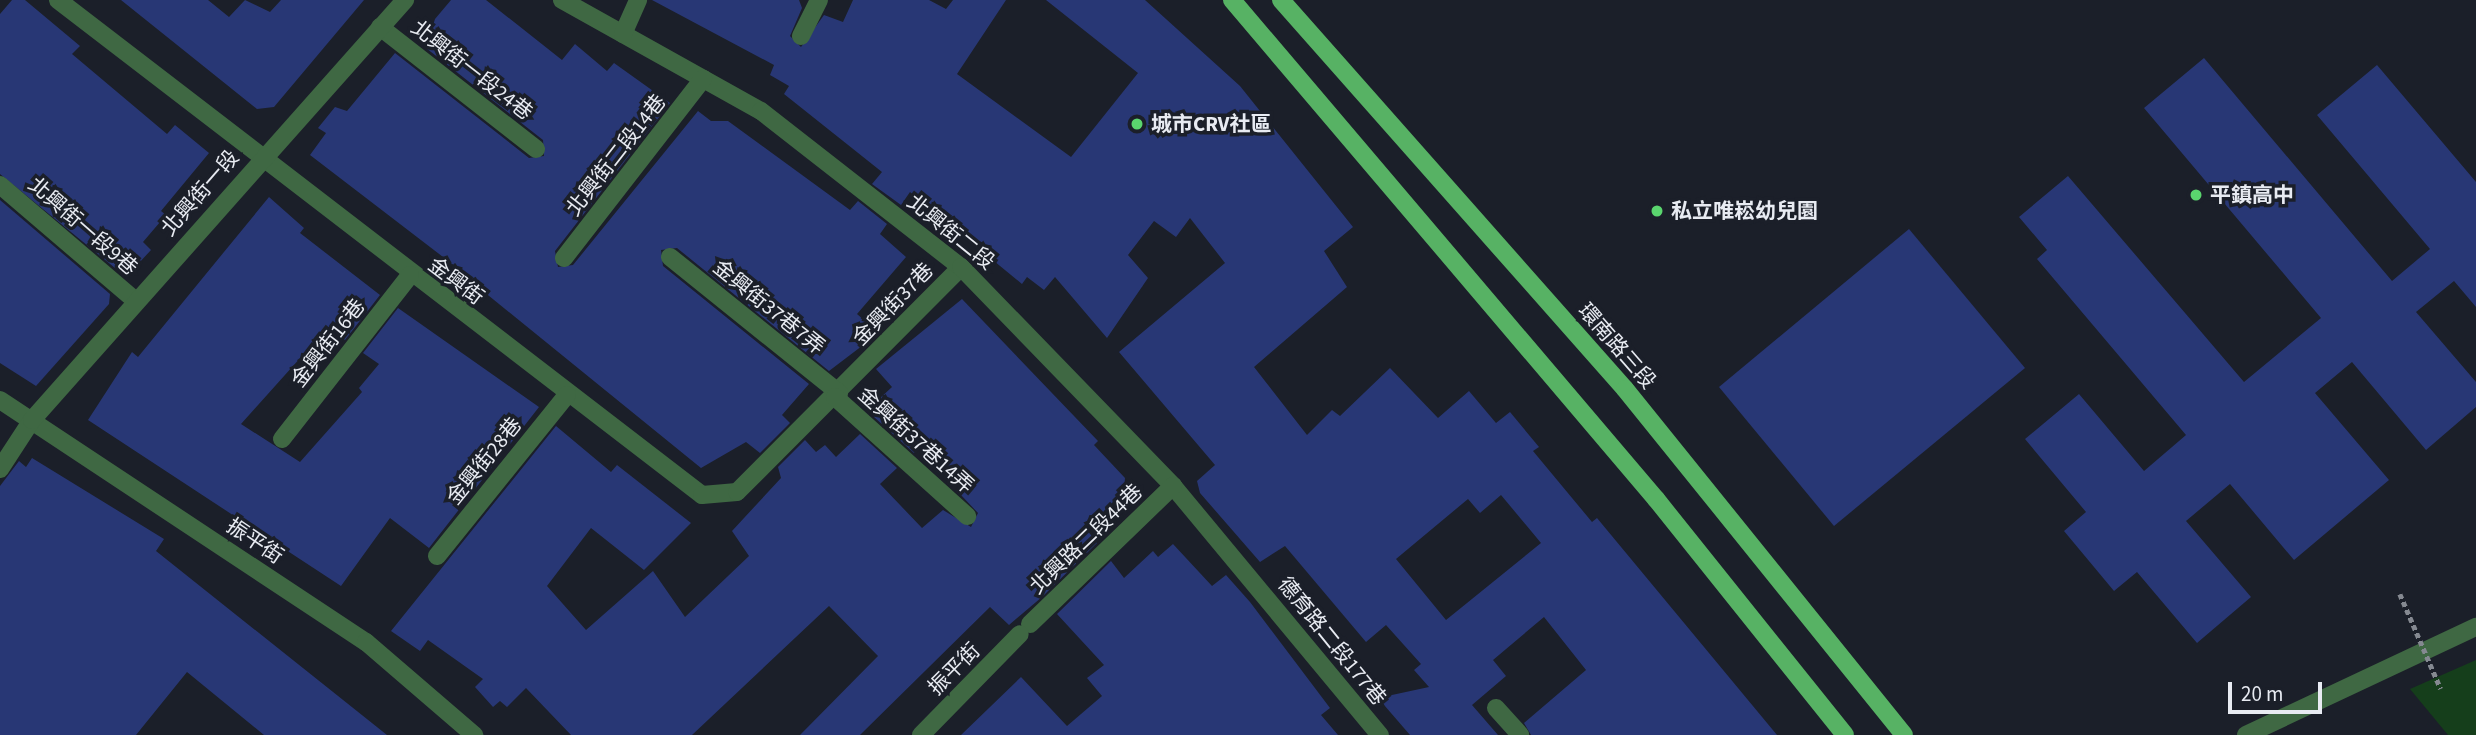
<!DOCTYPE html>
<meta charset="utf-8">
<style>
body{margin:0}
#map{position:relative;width:2476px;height:735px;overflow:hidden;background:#1b1f29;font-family:"Source Sans 3","Noto Sans TC",sans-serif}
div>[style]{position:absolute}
.green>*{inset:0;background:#153e1b}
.building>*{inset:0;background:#283775}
.minor>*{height:18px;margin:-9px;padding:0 9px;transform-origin:9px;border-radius:9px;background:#3f6843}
.major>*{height:18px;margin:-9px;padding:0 9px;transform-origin:9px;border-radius:9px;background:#57b264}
.path-bridge>*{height:4.5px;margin-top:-2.25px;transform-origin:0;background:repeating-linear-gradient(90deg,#858991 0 5px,transparent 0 8.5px)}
.dots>*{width:19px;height:19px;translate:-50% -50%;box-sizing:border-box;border:4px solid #1b1f29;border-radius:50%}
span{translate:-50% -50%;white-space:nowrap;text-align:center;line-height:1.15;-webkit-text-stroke:7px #1b1f29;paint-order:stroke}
.street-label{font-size:21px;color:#e8ebf2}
.poi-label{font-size:21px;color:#e8ebf2;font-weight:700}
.left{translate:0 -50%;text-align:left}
.scale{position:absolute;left:2228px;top:682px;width:94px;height:32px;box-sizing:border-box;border:4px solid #e8ebf2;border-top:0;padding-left:9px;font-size:21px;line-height:24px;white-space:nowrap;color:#e8ebf2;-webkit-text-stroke:5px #1b1f29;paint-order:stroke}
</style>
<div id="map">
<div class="green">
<i style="clip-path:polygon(2476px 660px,2476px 735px,2448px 735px,2410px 689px)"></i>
</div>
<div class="building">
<i style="clip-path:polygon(12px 0,25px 0,80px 46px,72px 54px,167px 134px,175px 125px,209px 153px,161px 211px,166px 215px,143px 242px,151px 250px,126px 277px,0 174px,0 14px)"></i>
<i style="clip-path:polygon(121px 0,208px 0,229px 17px,245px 0,270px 12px,281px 0,364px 0,274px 107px,257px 109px)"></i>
<i style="clip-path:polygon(451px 0,486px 0,562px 60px,575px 44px,607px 71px,614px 63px,670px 103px,555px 251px,558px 267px,573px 265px,698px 111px,711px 121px,728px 121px,850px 210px,858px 201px,887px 224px,880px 234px,906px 257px,857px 314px,879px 333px,829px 371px,677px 248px,661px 250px,663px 266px,809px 384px,782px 415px,790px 423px,760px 453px,746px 442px,701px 468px,483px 291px,474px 301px,451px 282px,460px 270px,310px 155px,326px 133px,318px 128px,335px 107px,347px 111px,395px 53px,529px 158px,544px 156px,543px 140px,426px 48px,435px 19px)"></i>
<i style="clip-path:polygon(evenodd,652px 0,799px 0,802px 8px,790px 36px,801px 47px,824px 15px,843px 22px,853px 0,929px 0,946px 9px,953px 0,1006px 0,957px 74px,1071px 157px,1138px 73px,1046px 0,1145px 0,1240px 86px,1353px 227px,1324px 251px,1347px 287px,1254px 367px,1307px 435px,1332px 410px,1340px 416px,1390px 368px,1438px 418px,1469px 391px,1496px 423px,1510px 412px,1539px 447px,1533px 451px,1592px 522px,1597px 518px,1777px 735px,1531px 735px,1524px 723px,1586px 670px,1544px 617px,1493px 660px,1506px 676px,1472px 705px,1498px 735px,1410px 735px,1378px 698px,1429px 687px,1414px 670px,1421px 664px,1386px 625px,1366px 642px,1285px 546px,1260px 562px,1200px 493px,1197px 481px,1215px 465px,1119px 352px,1225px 263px,1190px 218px,1176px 237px,1154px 221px,1128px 255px,1148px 278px,1107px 338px,1055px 277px,1044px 290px,1027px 277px,1022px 284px,910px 192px,901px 205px,872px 184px,882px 172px,784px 94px,789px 86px,770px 75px,774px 65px,652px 0,1501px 495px,1541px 543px,1446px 620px,1396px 559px,1468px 499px,1480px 513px,1501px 495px)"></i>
<i style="clip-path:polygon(2204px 58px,2392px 281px,2430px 249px,2317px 115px,2377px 65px,2476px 182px,2476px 307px,2454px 281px,2416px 312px,2476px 382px,2476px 407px,2426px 450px,2352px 362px,2315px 393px,2389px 480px,2294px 560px,2230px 484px,2186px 521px,2251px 597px,2197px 643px,2137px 572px,2114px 591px,2064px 531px,2086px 512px,2025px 439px,2079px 394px,2144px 471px,2186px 435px,2037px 259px,2047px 250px,2019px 217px,2068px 176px,2244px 382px,2321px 318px,2144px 108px)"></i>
<i style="clip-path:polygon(269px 197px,304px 228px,300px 233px,380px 295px,345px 340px,328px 327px,241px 424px,300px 462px,362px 392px,359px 388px,379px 364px,363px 353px,398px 308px,539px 407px,429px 548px,390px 518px,341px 586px,88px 420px,132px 352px,138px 357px)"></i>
<i style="clip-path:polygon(0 200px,110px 294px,109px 304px,36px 386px,0 363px)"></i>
<i style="clip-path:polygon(1909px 229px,2025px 368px,1834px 526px,1719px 387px)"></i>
<i style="clip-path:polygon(962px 299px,1098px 441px,1094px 445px,1125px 478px,1124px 490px,1087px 530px,1097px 543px,1042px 597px,1009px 625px,990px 607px,860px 735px,800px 735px,878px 656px,829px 606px,692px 735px,571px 735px,526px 688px,507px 707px,500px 701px,493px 707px,475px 687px,483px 679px,428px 640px,420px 651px,391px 631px,556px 426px,611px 472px,617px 465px,691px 523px,644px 570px,591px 528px,547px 586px,586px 630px,653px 571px,685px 617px,749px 556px,732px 531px,781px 478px,778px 467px,805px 440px,816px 452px,825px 445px,836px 457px,860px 434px,897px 468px,880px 484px,922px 528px,943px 510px,971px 527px,978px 513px,961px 495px,967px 489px,923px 445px,914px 453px,874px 417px,879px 399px,892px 387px,876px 369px)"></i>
<i style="clip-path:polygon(32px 458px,164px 539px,156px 551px,387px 735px,264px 735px,187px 672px,136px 735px,0 735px,0 486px,19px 461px,26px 467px)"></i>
<i style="clip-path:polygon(1173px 544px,1212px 586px,1226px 575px,1250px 602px,1330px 708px,1321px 715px,1338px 735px,961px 735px,1021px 677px,1067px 726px,1102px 696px,1087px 678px,1104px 665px,1057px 614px,1111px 561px,1124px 578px,1153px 551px,1158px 557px)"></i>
</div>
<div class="minor">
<i style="left:58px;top:0;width:812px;rotate:37.55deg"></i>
<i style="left:702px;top:495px;width:35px;rotate:-5deg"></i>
<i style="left:737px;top:492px;width:317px;rotate:-45.1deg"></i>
<i style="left:562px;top:0;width:228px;rotate:29.2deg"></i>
<i style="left:761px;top:111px;width:254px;rotate:38deg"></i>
<i style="left:961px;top:267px;width:305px;rotate:45.9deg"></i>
<i style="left:1173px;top:486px;width:324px;rotate:50.3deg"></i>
<i style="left:380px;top:27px;width:198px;rotate:38deg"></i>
<i style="left:623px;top:34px;width:37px;rotate:-66deg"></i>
<i style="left:801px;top:36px;width:40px;rotate:-63.4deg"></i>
<i style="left:0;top:185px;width:179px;rotate:40.5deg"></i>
<i style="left:670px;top:257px;width:217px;rotate:38.8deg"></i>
<i style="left:564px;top:258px;width:227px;rotate:-52.2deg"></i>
<i style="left:835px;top:397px;width:178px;rotate:42deg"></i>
<i style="left:0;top:400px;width:439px;rotate:33.5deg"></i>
<i style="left:366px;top:642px;width:143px;rotate:40.7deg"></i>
<i style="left:282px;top:439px;width:208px;rotate:-52deg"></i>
<i style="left:0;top:469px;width:59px;rotate:-56.9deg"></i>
<i style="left:32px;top:420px;width:562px;rotate:-48.39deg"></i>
<i style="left:437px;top:556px;width:207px;rotate:-51.1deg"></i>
<i style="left:1030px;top:624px;width:199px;rotate:-44deg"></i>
<i style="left:1496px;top:708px;width:36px;rotate:48deg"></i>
<i style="left:921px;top:735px;width:141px;rotate:-45.6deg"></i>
<i style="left:2246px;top:735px;width:254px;rotate:-25.2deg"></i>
</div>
<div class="major">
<i style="left:1232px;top:0;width:655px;rotate:49.65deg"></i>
<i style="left:1656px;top:499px;width:302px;rotate:51.3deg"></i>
<i style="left:1281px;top:0;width:519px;rotate:48.51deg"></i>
<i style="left:1625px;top:389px;width:444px;rotate:51.1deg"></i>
</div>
<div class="path-bridge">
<i style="left:2400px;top:594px;width:103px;rotate:66.7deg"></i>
</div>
<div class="dots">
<i style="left:1137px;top:124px;background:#5ad56e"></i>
<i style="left:2196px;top:195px;background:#5ad56e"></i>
<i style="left:1657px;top:211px;background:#5ad56e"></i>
</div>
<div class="street-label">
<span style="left:472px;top:70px;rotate:38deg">北興街一段24巷</span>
<span style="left:616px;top:155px;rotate:-52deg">北興街二段14巷</span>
<span style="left:200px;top:193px;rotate:-49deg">北興街一段</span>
<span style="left:83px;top:226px;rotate:41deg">北興街一段9巷</span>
<span style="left:951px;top:232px;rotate:39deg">北興街二段</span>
<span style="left:456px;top:281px;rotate:37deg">金興街</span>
<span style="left:893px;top:304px;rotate:-46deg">金興街37巷</span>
<span style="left:769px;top:307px;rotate:39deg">金興街37巷7弄</span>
<span style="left:328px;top:343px;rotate:-52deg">金興街16巷</span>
<span style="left:1617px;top:346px;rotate:49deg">環南路三段</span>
<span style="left:916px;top:440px;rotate:42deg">金興街37巷14弄</span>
<span style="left:484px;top:461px;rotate:-51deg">金興街28巷</span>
<span style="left:1086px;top:539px;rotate:-44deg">北興路二段44巷</span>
<span style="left:255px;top:541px;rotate:34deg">振平街</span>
<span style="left:1332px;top:641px;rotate:51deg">德育路二段177巷</span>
<span style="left:954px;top:669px;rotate:-45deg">振平街</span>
</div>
<div class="poi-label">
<span class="left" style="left:1151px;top:124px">城市CRV社區</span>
<span class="left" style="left:2210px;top:195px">平鎮高中</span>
<span class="left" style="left:1671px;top:211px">私立唯崧幼兒園</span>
</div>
<div class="scale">20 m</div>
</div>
